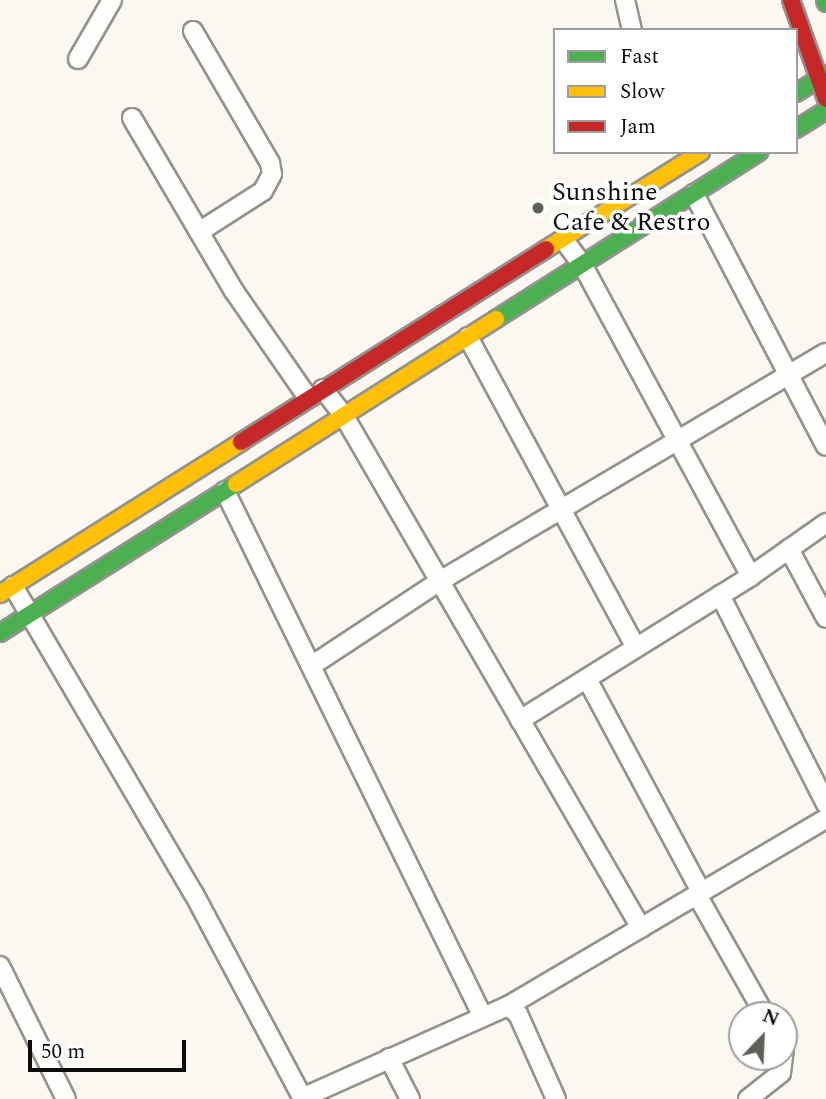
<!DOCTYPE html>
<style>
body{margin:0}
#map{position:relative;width:826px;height:1099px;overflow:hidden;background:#faf8f0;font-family:Spectral,serif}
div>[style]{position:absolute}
.roads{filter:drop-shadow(2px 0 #93928f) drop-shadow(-2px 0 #93928f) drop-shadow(0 2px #93928f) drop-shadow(0 -2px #93928f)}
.street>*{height:18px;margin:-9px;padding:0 9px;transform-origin:9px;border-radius:9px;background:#fefefd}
.fast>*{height:16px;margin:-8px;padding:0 8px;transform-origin:8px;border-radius:8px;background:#4caf50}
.slow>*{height:16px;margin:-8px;padding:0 8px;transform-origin:8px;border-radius:8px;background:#ffc107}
.jam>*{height:16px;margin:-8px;padding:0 8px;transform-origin:8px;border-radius:8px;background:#c62828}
.dots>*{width:19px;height:19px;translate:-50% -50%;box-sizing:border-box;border:4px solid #fff;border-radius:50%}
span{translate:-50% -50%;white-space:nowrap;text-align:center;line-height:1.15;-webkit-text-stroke:7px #fff;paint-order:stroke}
.poi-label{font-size:26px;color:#0c0c0c}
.left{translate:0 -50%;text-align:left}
.legend{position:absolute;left:553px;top:28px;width:245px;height:126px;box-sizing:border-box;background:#fff;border:2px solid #9e9e9e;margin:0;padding:9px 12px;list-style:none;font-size:21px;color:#0c0c0c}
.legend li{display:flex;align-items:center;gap:14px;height:35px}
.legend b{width:35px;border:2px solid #9e9e9e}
.north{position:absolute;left:728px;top:1001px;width:70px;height:70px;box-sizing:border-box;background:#fff;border:2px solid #9e9e9e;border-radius:50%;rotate:23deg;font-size:19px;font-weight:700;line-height:28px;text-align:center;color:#0c0c0c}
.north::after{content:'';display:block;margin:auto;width:24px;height:32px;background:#5f5f5c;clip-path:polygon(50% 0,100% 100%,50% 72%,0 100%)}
.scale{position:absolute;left:28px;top:1040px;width:158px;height:32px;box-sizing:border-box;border:4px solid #0c0c0c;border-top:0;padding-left:9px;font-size:21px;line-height:24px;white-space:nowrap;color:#0c0c0c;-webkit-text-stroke:5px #fff;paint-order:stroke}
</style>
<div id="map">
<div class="roads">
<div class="street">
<i style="left:625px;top:0;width:31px;rotate:77deg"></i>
<i style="left:193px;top:31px;width:153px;rotate:59.7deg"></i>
<i style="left:270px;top:163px;width:11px;rotate:80deg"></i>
<i style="left:272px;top:174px;width:19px;rotate:118deg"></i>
<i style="left:263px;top:191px;width:76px;rotate:147.4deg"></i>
<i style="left:78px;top:59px;width:68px;rotate:-60deg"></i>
<i style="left:132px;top:118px;width:201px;rotate:59.5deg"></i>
<i style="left:234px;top:291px;width:130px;rotate:55.3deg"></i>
<i style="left:694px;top:194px;width:284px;rotate:62.4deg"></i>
<i style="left:563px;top:239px;width:31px;rotate:53deg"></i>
<i style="left:582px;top:264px;width:355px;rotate:61.6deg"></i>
<i style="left:468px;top:337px;width:353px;rotate:61.6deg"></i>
<i style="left:323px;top:389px;width:34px;rotate:52deg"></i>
<i style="left:344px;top:416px;width:592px;rotate:59.88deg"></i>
<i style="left:225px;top:491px;width:584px;rotate:63.87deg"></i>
<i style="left:789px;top:549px;width:78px;rotate:61.8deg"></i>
<i style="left:13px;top:586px;width:357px;rotate:59.6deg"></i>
<i style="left:194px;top:894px;width:232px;rotate:62deg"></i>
<i style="left:720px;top:595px;width:234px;rotate:63.1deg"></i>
<i style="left:311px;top:666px;width:154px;rotate:-33.4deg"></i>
<i style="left:440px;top:581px;width:448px;rotate:-30.6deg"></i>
<i style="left:587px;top:679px;width:242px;rotate:61.8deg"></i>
<i style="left:520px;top:720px;width:272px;rotate:-31.9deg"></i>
<i style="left:751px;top:576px;width:92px;rotate:-35.2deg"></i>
<i style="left:697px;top:895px;width:138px;rotate:60.5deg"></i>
<i style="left:0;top:966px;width:148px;rotate:63.6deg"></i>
<i style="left:508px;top:1006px;width:369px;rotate:-30.5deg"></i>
<i style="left:389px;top:1058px;width:46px;rotate:62.9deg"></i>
<i style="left:302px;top:1098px;width:226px;rotate:-24.1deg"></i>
<i style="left:508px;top:1006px;width:13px;rotate:39deg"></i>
<i style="left:518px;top:1014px;width:93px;rotate:65.9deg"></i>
<i style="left:748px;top:1099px;width:42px;rotate:-38.2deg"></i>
<i style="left:781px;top:1073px;width:25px;rotate:-83deg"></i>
</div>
<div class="fast">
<i style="left:825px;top:0;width:3px;rotate:72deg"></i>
<i style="left:796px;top:93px;width:36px;rotate:-32deg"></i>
<i style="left:796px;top:129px;width:36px;rotate:-32deg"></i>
<i style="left:496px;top:319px;width:312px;rotate:-32.4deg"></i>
<i style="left:0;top:633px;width:279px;rotate:-32.3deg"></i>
</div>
<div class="slow">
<i style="left:546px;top:249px;width:183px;rotate:-32deg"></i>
<i style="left:236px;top:484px;width:308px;rotate:-32.4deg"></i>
<i style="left:0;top:594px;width:285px;rotate:-32.2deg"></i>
</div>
<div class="jam">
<i style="left:791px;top:0;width:105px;rotate:70.5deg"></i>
<i style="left:241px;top:442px;width:361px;rotate:-32.3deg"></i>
</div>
</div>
<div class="dots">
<i style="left:538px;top:208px;background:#5f5f5c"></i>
</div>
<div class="poi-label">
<span class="left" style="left:552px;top:208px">Sunshine<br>Cafe &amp; Restro</span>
</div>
<ul class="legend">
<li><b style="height:9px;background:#4caf50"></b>Fast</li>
<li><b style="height:9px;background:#ffc107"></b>Slow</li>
<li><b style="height:9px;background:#c62828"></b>Jam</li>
</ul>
<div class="north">N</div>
<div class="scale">50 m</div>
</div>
